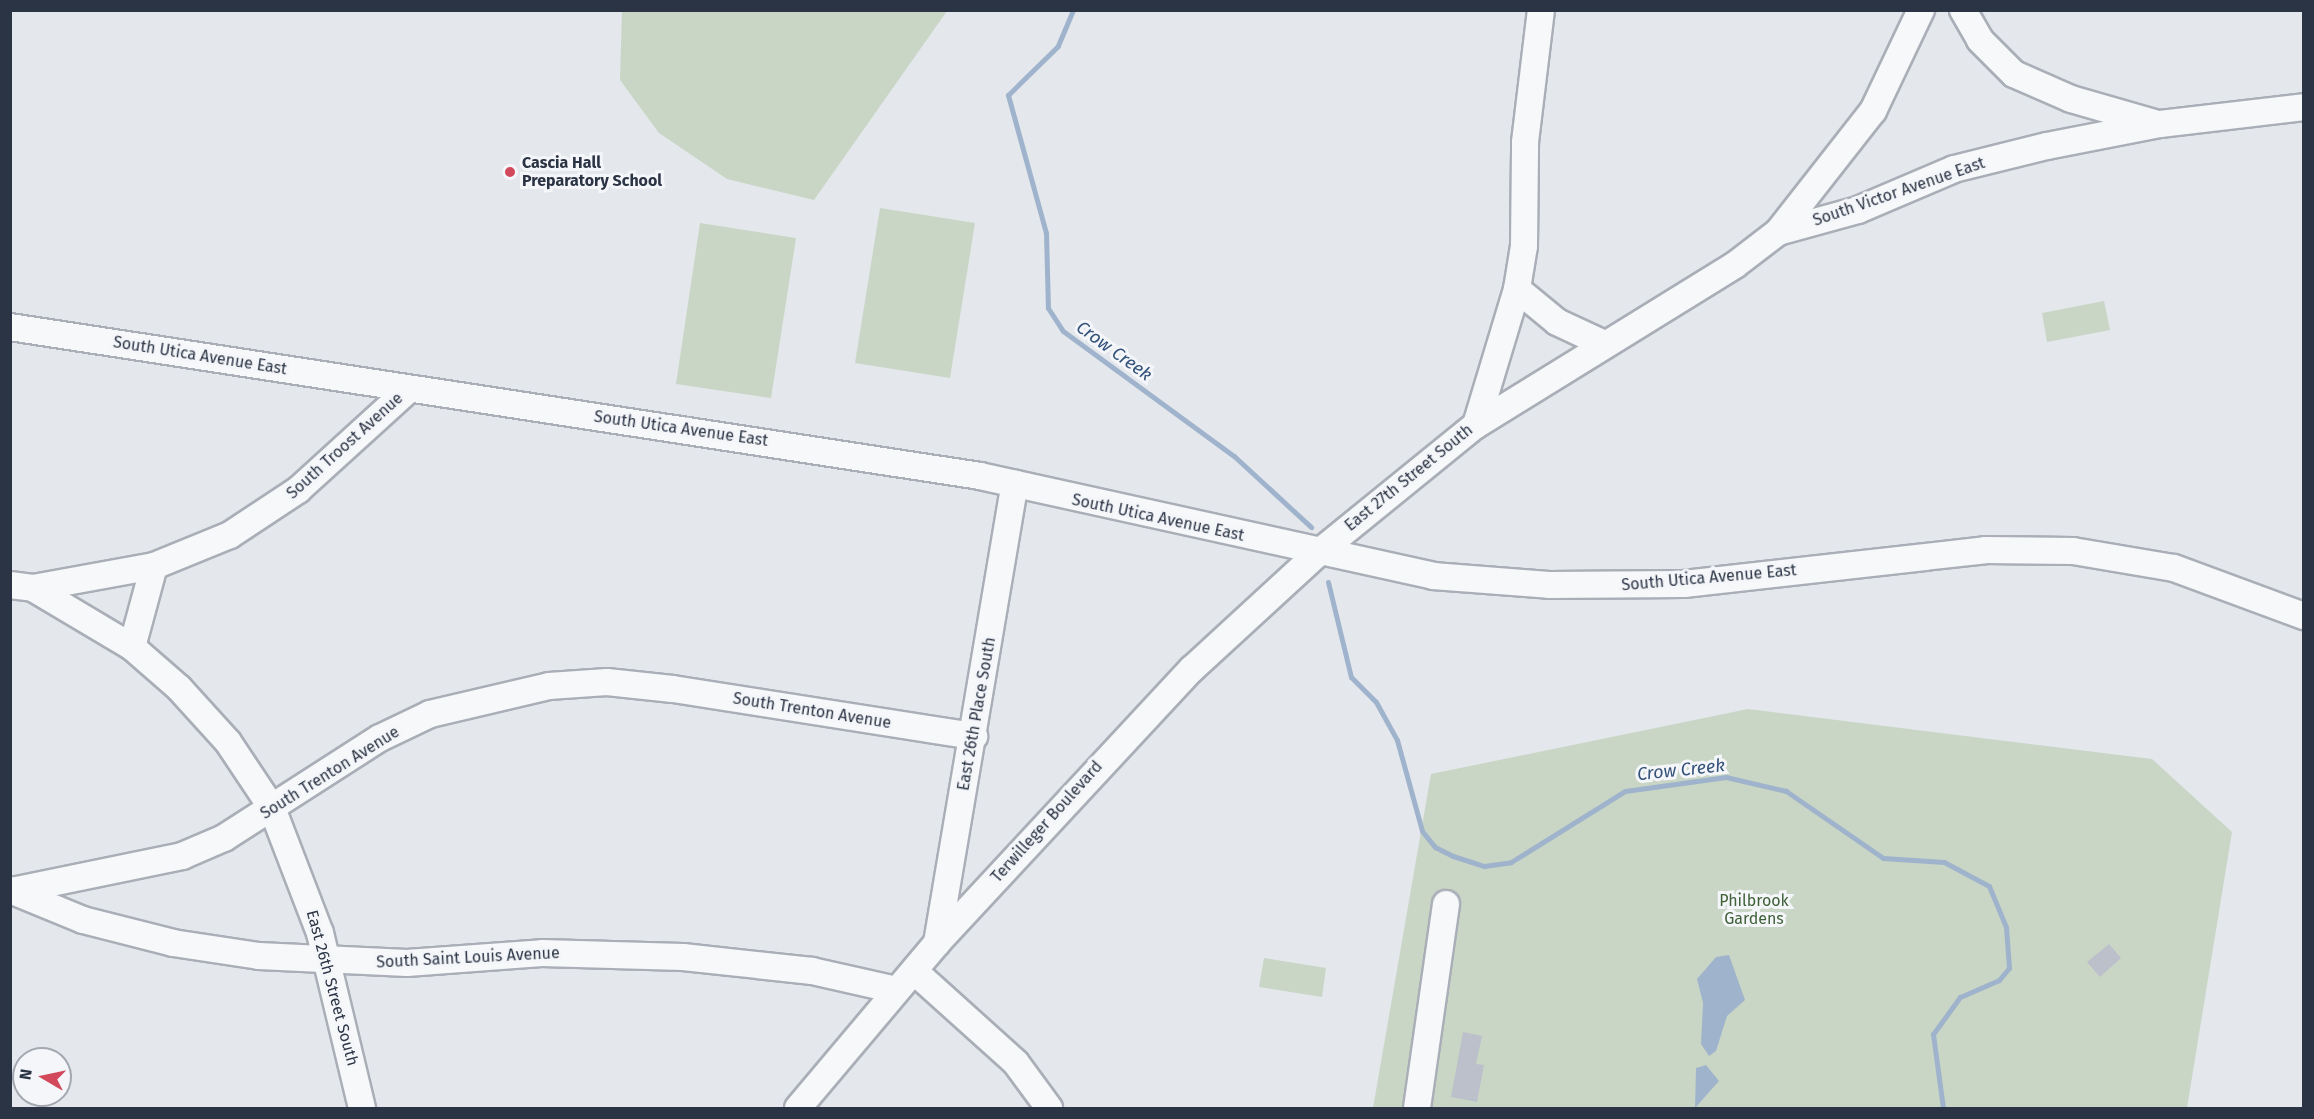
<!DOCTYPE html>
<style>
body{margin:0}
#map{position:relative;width:2314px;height:1119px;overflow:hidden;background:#e4e7ec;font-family:"Fira Sans",sans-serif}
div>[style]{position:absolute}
.green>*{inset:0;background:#c9d6c5}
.water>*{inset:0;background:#9fb4cc}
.stream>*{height:5px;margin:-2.5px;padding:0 2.5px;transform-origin:2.5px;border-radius:2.5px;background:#9fb4cc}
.building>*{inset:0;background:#bbc0ca}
.roads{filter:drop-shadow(2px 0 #a9aeb7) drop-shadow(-2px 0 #a9aeb7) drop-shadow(0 2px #a9aeb7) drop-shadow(0 -2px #a9aeb7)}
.minor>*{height:26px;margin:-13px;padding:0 13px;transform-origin:13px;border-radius:13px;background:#f7f8fa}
.dots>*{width:16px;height:16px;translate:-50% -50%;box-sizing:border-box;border:3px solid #f4f6f9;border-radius:50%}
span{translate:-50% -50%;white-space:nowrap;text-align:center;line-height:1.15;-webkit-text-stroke:6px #f4f6f9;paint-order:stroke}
.poi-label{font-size:16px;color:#2b3445;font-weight:700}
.left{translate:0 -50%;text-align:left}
.street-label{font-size:16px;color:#2b3445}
.park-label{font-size:16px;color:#3f6138}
.water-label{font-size:18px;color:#34527a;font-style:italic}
.frame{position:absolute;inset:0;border:12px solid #2b3445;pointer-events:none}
.north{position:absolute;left:12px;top:1047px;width:60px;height:60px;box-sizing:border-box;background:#f4f6f9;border:2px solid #a4a8b1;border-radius:50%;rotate:279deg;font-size:16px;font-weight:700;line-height:24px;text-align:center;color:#2b3445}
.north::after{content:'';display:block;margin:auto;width:21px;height:27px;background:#d1495b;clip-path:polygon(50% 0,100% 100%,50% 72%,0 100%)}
</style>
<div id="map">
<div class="green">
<i style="clip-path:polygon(622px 11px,622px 10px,947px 11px,814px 200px,727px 179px,659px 133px,620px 80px)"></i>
<i style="clip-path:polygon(880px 208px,975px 223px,950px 378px,855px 363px)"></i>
<i style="clip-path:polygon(700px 223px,796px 238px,771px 398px,676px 384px)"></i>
<i style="clip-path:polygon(2104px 301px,2110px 330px,2047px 342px,2042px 313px)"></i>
<i style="clip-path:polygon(1748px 709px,2152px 759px,2232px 832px,2187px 1108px,1373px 1108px,1431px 774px)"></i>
<i style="clip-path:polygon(1264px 958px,1326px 968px,1322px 997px,1259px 987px)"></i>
</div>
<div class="water">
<i style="clip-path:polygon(1729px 955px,1745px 1000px,1727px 1016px,1716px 1051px,1709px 1056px,1701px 1044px,1703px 1003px,1697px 979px,1716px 957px)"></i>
<i style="clip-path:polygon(1706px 1065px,1719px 1081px,1695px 1108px,1696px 1068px)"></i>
</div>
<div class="stream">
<i style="left:1073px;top:10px;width:39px;rotate:113deg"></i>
<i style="left:1058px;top:46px;width:70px;rotate:135.6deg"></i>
<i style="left:1008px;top:95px;width:143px;rotate:74.6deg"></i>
<i style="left:1046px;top:233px;width:75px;rotate:88.5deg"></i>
<i style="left:1048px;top:308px;width:27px;rotate:57deg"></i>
<i style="left:1063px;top:331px;width:212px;rotate:36.2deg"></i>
<i style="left:1234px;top:456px;width:105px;rotate:42.7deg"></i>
<i style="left:1328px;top:582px;width:98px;rotate:76.4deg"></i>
<i style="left:1351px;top:677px;width:35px;rotate:45deg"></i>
<i style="left:1376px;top:702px;width:43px;rotate:61.1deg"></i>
<i style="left:1397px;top:740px;width:94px;rotate:74.6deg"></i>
<i style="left:1422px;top:831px;width:21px;rotate:51deg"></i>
<i style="left:1435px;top:847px;width:20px;rotate:27deg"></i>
<i style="left:1453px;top:856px;width:33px;rotate:18deg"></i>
<i style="left:1484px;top:866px;width:27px;rotate:-8deg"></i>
<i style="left:1511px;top:862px;width:134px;rotate:-31.9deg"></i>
<i style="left:1625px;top:791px;width:102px;rotate:-7.9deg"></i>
<i style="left:1726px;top:777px;width:62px;rotate:13.1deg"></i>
<i style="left:1786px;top:791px;width:118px;rotate:34.6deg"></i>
<i style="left:1883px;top:858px;width:61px;rotate:3.8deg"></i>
<i style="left:1944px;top:862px;width:51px;rotate:28.1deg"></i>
<i style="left:1989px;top:886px;width:44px;rotate:67.5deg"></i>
<i style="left:2006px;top:927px;width:41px;rotate:85.8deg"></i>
<i style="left:2009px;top:968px;width:16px;rotate:130deg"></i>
<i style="left:1999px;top:980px;width:43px;rotate:156.4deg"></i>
<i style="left:1960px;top:997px;width:46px;rotate:126.1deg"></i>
<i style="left:1933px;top:1034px;width:75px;rotate:82.3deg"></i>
</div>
<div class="building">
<i style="clip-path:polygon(2109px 944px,2121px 958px,2100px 977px,2087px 962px)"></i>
<i style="clip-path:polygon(1463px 1032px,1482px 1036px,1476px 1064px,1484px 1065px,1477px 1102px,1451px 1097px)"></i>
</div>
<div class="roads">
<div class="minor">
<i style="left:1963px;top:10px;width:34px;rotate:60deg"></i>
<i style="left:1980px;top:40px;width:48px;rotate:45deg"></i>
<i style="left:2014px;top:74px;width:62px;rotate:23.7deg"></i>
<i style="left:2071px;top:99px;width:86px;rotate:16.1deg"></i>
<i style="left:1778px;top:232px;width:154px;rotate:-51.9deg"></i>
<i style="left:1873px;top:111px;width:112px;rotate:-64.6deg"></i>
<i style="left:1517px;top:289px;width:52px;rotate:39.5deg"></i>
<i style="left:1557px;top:322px;width:50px;rotate:25deg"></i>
<i style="left:10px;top:327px;width:981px;rotate:8.73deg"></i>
<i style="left:980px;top:476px;width:464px;rotate:12.4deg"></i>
<i style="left:1433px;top:576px;width:116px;rotate:4.4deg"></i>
<i style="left:1549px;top:585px;width:135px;rotate:-0.4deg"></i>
<i style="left:1684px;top:584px;width:303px;rotate:-6.4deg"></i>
<i style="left:1985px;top:550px;width:88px;rotate:0.7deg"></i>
<i style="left:2073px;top:551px;width:102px;rotate:9.6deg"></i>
<i style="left:2174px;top:568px;width:139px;rotate:20.3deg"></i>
<i style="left:1476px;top:425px;width:142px;rotate:-73.2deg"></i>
<i style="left:1517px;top:289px;width:44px;rotate:-80.8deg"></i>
<i style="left:1524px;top:246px;width:104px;rotate:-89.4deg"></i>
<i style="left:1525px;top:142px;width:133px;rotate:-83.1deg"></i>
<i style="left:10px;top:585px;width:23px;rotate:7deg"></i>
<i style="left:33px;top:588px;width:123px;rotate:-10.3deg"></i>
<i style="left:154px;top:566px;width:82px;rotate:-22.2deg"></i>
<i style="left:230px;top:535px;width:82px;rotate:-33.5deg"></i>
<i style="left:298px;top:490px;width:150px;rotate:-42.3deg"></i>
<i style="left:33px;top:588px;width:115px;rotate:30.8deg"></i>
<i style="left:132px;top:647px;width:62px;rotate:41.1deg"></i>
<i style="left:179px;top:688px;width:73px;rotate:47.8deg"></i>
<i style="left:228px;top:742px;width:79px;rotate:56.3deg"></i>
<i style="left:272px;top:808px;width:134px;rotate:69deg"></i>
<i style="left:320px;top:933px;width:180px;rotate:76.5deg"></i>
<i style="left:132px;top:647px;width:84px;rotate:-74.8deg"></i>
<i style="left:10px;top:890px;width:79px;rotate:22.3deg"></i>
<i style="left:83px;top:920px;width:93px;rotate:14.3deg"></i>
<i style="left:173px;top:943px;width:87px;rotate:8.6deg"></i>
<i style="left:259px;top:956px;width:148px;rotate:2.7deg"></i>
<i style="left:407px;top:963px;width:135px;rotate:-4.2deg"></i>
<i style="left:542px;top:953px;width:141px;rotate:1.6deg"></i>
<i style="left:683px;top:957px;width:130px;rotate:6.2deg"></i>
<i style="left:812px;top:971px;width:86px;rotate:12.7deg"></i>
<i style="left:12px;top:891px;width:174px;rotate:-11.6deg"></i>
<i style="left:182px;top:856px;width:46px;rotate:-23.2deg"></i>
<i style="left:224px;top:838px;width:185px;rotate:-32.7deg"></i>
<i style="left:380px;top:738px;width:55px;rotate:-25.6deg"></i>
<i style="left:430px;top:714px;width:122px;rotate:-13.2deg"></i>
<i style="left:549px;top:686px;width:58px;rotate:-3.9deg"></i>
<i style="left:607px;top:682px;width:66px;rotate:6.1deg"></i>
<i style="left:673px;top:689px;width:305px;rotate:8.9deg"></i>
<i style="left:937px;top:943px;width:466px;rotate:-80.4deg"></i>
<i style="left:914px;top:971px;width:137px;rotate:42deg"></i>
<i style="left:1016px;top:1063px;width:56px;rotate:53.7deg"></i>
<i style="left:798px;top:1108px;width:216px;rotate:-49.9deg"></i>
<i style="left:937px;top:943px;width:374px;rotate:-47.1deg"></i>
<i style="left:1192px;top:669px;width:170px;rotate:-42.6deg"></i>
<i style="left:1317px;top:554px;width:205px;rotate:-39.1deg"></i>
<i style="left:1476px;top:425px;width:304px;rotate:-31.7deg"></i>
<i style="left:1735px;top:265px;width:54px;rotate:-37.5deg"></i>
<i style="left:1778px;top:232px;width:83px;rotate:-15.4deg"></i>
<i style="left:1858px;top:210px;width:104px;rotate:-23.1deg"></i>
<i style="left:1954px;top:169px;width:96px;rotate:-13.9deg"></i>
<i style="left:2047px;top:146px;width:115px;rotate:-11deg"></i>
<i style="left:2160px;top:124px;width:145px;rotate:-6.7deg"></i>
<i style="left:1417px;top:1108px;width:206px;rotate:-81.9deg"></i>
</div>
</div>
<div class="dots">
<i style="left:510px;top:172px;background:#d1495b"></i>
</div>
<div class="poi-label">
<span class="left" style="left:522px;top:172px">Cascia Hall<br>Preparatory School</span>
</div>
<div class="street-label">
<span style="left:1899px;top:192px;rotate:-19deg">South Victor Avenue East</span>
<span style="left:200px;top:356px;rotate:9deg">South Utica Avenue East</span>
<span style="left:681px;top:429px;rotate:8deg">South Utica Avenue East</span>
<span style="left:345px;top:446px;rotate:-42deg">South Troost Avenue</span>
<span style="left:1409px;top:478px;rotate:-39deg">East 27th Street South</span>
<span style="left:1158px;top:518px;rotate:12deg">South Utica Avenue East</span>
<span style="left:1709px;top:578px;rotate:-5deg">South Utica Avenue East</span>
<span style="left:812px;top:711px;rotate:9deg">South Trenton Avenue</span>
<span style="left:977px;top:714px;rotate:-80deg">East 26th Place South</span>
<span style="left:330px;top:773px;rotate:-32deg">South Trenton Avenue</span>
<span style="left:1047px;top:822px;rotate:-48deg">Terwilleger Boulevard</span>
<span style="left:468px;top:958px;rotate:-3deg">South Saint Louis Avenue</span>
<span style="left:332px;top:988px;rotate:75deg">East 26th Street South</span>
</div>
<div class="park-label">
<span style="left:1754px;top:910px">Philbrook<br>Gardens</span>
</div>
<div class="water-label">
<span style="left:1114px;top:351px;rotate:36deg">Crow Creek</span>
<span style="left:1681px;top:770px;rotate:-6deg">Crow Creek</span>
</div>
<div class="frame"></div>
<div class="north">N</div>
</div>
